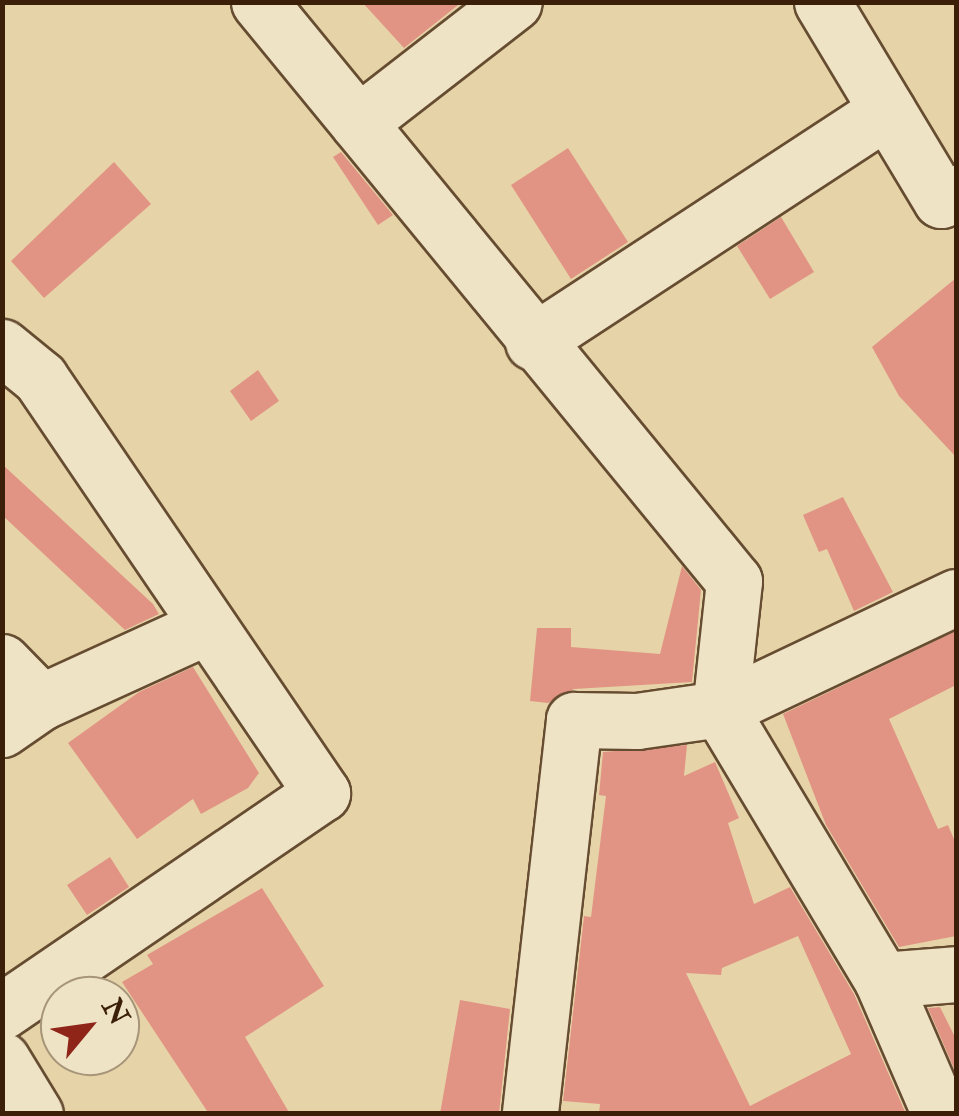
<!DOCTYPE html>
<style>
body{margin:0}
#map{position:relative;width:959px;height:1116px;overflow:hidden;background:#e6d4a8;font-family:"IM FELL Double Pica",serif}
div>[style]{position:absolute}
.building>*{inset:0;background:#e29484}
.roads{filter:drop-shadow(2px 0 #664c31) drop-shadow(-2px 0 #664c31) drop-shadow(0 2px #664c31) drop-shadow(0 -2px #664c31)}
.minor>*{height:55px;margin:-27.5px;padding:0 27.5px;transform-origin:27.5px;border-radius:27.5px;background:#efe3c6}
span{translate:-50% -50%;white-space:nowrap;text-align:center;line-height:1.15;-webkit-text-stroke:9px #efe3c6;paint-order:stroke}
.frame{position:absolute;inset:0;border:5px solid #3b1f09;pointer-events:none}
.north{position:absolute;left:40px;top:976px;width:100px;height:100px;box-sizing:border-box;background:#efe3c6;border:2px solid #a7957a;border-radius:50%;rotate:61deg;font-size:28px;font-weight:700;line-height:40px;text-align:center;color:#3b1f09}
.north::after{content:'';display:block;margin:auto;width:35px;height:45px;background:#8f2418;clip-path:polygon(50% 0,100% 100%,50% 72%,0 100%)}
</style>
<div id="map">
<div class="building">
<i style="clip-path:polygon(362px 2px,462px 2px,404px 48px)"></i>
<i style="clip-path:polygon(568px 148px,628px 242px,571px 279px,511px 185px)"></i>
<i style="clip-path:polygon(341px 152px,393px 215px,378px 225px,333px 157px)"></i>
<i style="clip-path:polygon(114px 162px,151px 204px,44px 298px,11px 261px)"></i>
<i style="clip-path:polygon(781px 217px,814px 272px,770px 299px,737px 246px)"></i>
<i style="clip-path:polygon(956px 278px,956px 457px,899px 396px,872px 347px)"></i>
<i style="clip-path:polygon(258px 370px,279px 401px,251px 421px,230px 391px)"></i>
<i style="clip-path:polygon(2px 464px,153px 604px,159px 614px,125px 630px,2px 515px)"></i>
<i style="clip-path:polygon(843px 497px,893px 592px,854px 611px,827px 549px,819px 552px,803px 515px)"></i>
<i style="clip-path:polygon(682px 566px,701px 590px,692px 682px,574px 689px,548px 703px,530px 701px,537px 628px,571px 628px,571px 647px,660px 654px)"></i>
<i style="clip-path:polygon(956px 631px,956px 685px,889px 719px,938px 829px,948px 825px,956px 844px,956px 936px,899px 947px,826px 825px,783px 714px)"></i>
<i style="clip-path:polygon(193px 667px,259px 773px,248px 788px,201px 814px,193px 799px,137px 839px,68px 743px,139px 692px)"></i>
<i style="clip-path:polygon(evenodd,687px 745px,684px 776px,715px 762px,739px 818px,728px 823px,754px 904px,790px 887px,854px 994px,906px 1114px,599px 1114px,600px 1104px,563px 1101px,584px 916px,591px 917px,606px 796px,599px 795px,603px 752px,687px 745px,798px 936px,851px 1054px,750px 1106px,686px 973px,721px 975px,722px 968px,798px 936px)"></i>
<i style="clip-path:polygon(110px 857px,129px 887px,87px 915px,67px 885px)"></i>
<i style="clip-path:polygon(262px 888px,324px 986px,245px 1037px,290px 1114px,209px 1114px,122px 982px,153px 964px,147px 955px)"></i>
<i style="clip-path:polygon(460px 1000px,510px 1009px,499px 1114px,440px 1114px)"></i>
<i style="clip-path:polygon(940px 1007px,956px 1039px,956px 1073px,928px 1008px)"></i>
</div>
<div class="roads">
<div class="minor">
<i style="left:259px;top:2px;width:749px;rotate:50.64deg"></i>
<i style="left:734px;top:581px;width:129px;rotate:96.2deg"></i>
<i style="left:720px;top:709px;width:84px;rotate:171.8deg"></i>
<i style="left:637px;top:721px;width:63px;rotate:-179.1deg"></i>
<i style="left:574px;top:720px;width:396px;rotate:96.4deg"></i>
<i style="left:822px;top:2px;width:231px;rotate:59deg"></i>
<i style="left:941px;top:200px;width:17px;rotate:-25deg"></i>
<i style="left:358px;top:123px;width:197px;rotate:-37.8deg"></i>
<i style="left:533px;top:342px;width:423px;rotate:-33.2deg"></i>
<i style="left:2px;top:347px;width:49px;rotate:39.2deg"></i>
<i style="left:40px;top:378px;width:502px;rotate:55.8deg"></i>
<i style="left:322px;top:793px;width:387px;rotate:145.7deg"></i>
<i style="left:2px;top:662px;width:56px;rotate:45.7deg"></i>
<i style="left:41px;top:702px;width:183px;rotate:-24.5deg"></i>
<i style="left:2px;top:729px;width:47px;rotate:-34.7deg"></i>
<i style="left:882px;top:980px;width:316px;rotate:-120.9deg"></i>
<i style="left:720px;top:709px;width:261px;rotate:-25.4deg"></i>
<i style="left:2px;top:1060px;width:63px;rotate:58.6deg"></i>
<i style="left:940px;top:1114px;width:146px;rotate:-113.4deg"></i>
<i style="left:882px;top:980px;width:74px;rotate:-4.6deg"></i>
</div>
</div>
<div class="frame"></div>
<div class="north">N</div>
</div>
